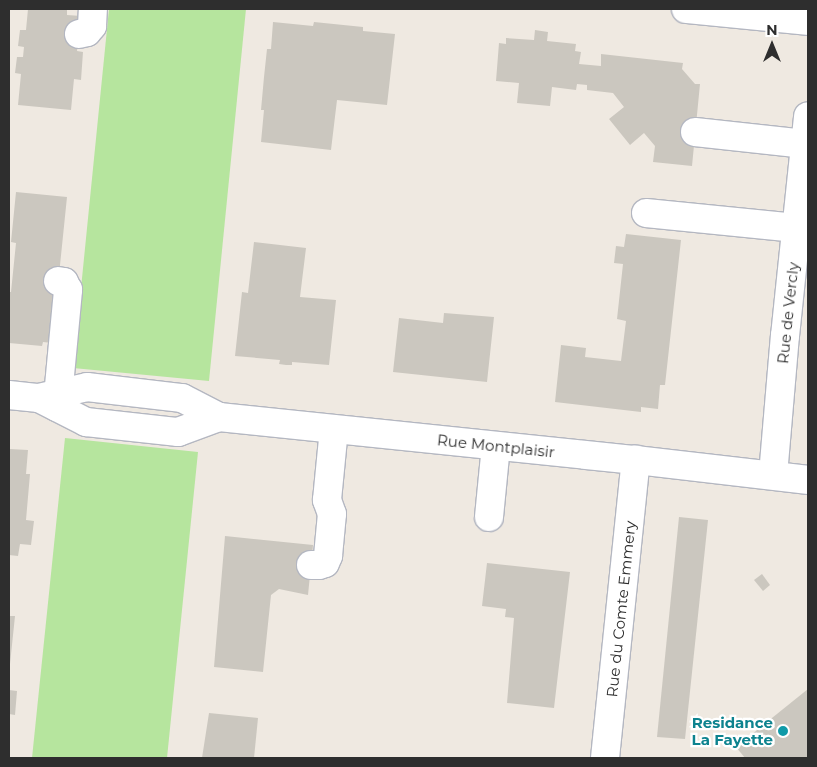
<!DOCTYPE html>
<style>
body{margin:0}
#map{position:relative;width:817px;height:767px;overflow:hidden;background:#efe9e1;font-family:Montserrat,sans-serif}
div>[style]{position:absolute}
.green>*{inset:0;background:#b6e59e}
.building>*{inset:0;background:#cbc7bf}
.roads{filter:drop-shadow(1px 0 #b4b7c1) drop-shadow(-1px 0 #b4b7c1) drop-shadow(0 1px #b4b7c1) drop-shadow(0 -1px #b4b7c1)}
.minor>*{height:28px;margin:-14px;padding:0 14px;transform-origin:14px;border-radius:14px;background:#fff}
.dots>*{width:14px;height:14px;translate:-50% -50%;box-sizing:border-box;border:2px solid #fff;border-radius:50%}
span{translate:-50% -50%;white-space:nowrap;text-align:center;line-height:1.15;-webkit-text-stroke:4.5px #fff;paint-order:stroke}
.street-label{font-size:15px;color:#2e2e2e}
.culture-label{font-size:15px;color:#0d838f;font-weight:700}
.right{translate:-100% -50%;text-align:right}
.frame{position:absolute;inset:0;border:10px solid #2e2e2e;pointer-events:none}
.north{position:absolute;left:747px;top:20px;width:50px;height:50px;-webkit-text-stroke:4px #fff;paint-order:stroke;rotate:0deg;font-size:14px;font-weight:700;line-height:20px;text-align:center;color:#2e2e2e}
.north::after{content:'';display:block;margin:auto;width:18px;height:22px;background:#2e2e2e;clip-path:polygon(50% 0,100% 100%,50% 72%,0 100%)}
</style>
<div id="map">
<div class="green">
<i style="clip-path:polygon(109px 9px,246px 9px,209px 381px,73px 368px)"></i>
<i style="clip-path:polygon(65px 438px,198px 452px,167px 758px,32px 758px)"></i>
</div>
<div class="building">
<i style="clip-path:polygon(28px 9px,67px 9px,67px 15px,81px 16px,77px 51px,83px 52px,81px 80px,74px 79px,71px 110px,18px 105px,21px 74px,15px 73px,17px 57px,23px 57px,24px 47px,18px 46px,20px 30px,26px 30px)"></i>
<i style="clip-path:polygon(273px 22px,313px 26px,314px 22px,363px 27px,363px 31px,395px 34px,387px 105px,337px 100px,331px 150px,261px 142px,264px 110px,261px 110px,264px 77px,267px 49px,271px 49px)"></i>
<i style="clip-path:polygon(535px 30px,548px 32px,547px 41px,576px 44px,575px 51px,581px 52px,579px 64px,601px 66px,601px 54px,683px 63px,682px 69px,695px 84px,700px 84px,692px 166px,653px 162px,655px 146px,644px 133px,630px 145px,609px 119px,624px 107px,613px 93px,587px 90px,587px 85px,577px 84px,576px 90px,552px 87px,550px 106px,517px 103px,519px 83px,496px 81px,499px 43px,506px 44px,506px 38px,534px 40px)"></i>
<i style="clip-path:polygon(16px 192px,67px 197px,52px 343px,43px 342px,42px 346px,9px 343px,9px 292px,11px 292px,16px 243px,11px 242px)"></i>
<i style="clip-path:polygon(626px 234px,681px 240px,665px 385px,660px 385px,658px 409px,641px 407px,641px 412px,555px 402px,561px 345px,586px 348px,585px 357px,621px 361px,626px 321px,617px 319px,623px 264px,614px 263px,616px 246px,624px 247px)"></i>
<i style="clip-path:polygon(254px 242px,306px 248px,300px 297px,336px 300px,329px 365px,292px 362px,292px 365px,286px 365px,279px 364px,280px 360px,235px 356px,242px 292px,248px 293px)"></i>
<i style="clip-path:polygon(444px 313px,494px 317px,487px 382px,393px 372px,399px 318px,443px 323px)"></i>
<i style="clip-path:polygon(9px 449px,28px 450px,26px 474px,30px 474px,26px 520px,34px 521px,31px 545px,20px 544px,18px 556px,9px 555px)"></i>
<i style="clip-path:polygon(679px 517px,708px 520px,685px 739px,657px 737px)"></i>
<i style="clip-path:polygon(225px 536px,313px 545px,308px 595px,279px 589px,271px 595px,263px 672px,214px 667px)"></i>
<i style="clip-path:polygon(487px 563px,570px 572px,554px 708px,507px 703px,514px 618px,505px 617px,506px 609px,482px 606px)"></i>
<i style="clip-path:polygon(762px 574px,770px 585px,763px 591px,754px 580px)"></i>
<i style="clip-path:polygon(9px 616px,15px 616px,10px 664px,9px 664px)"></i>
<i style="clip-path:polygon(808px 689px,808px 758px,745px 758px,736px 747px)"></i>
<i style="clip-path:polygon(9px 690px,17px 691px,15px 715px,9px 714px)"></i>
<i style="clip-path:polygon(209px 713px,258px 718px,254px 758px,202px 758px)"></i>
</div>
<div class="roads">
<div class="minor">
<i style="left:686px;top:9px;width:123px;rotate:5.6deg"></i>
<i style="left:79px;top:34px;width:8px;rotate:-14deg"></i>
<i style="left:87px;top:32px;width:8px;rotate:-50deg"></i>
<i style="left:92px;top:26px;width:17px;rotate:-87deg"></i>
<i style="left:695px;top:132px;width:111px;rotate:6.2deg"></i>
<i style="left:646px;top:213px;width:151px;rotate:5.7deg"></i>
<i style="left:9px;top:395px;width:30px;rotate:6deg"></i>
<i style="left:39px;top:398px;width:49px;rotate:-12.9deg"></i>
<i style="left:87px;top:387px;width:96px;rotate:6.6deg"></i>
<i style="left:182px;top:398px;width:42px;rotate:27.2deg"></i>
<i style="left:219px;top:417px;width:419px;rotate:5.9deg"></i>
<i style="left:636px;top:460px;width:173px;rotate:6.6deg"></i>
<i style="left:39px;top:398px;width:53px;rotate:27.1deg"></i>
<i style="left:86px;top:422px;width:93px;rotate:6.2deg"></i>
<i style="left:178px;top:432px;width:44px;rotate:-20.1deg"></i>
<i style="left:57px;top:407px;width:118px;rotate:-84.6deg"></i>
<i style="left:68px;top:290px;width:9px;rotate:-117deg"></i>
<i style="left:64px;top:282px;width:6px;rotate:-171deg"></i>
<i style="left:773px;top:475px;width:140px;rotate:-85.1deg"></i>
<i style="left:785px;top:336px;width:221px;rotate:-84deg"></i>
<i style="left:489px;top:517px;width:71px;rotate:-84.4deg"></i>
<i style="left:311px;top:565px;width:8px"></i>
<i style="left:319px;top:565px;width:6px;rotate:-18deg"></i>
<i style="left:325px;top:563px;width:8px;rotate:-67deg"></i>
<i style="left:328px;top:556px;width:42px;rotate:-84.6deg"></i>
<i style="left:332px;top:514px;width:15px;rotate:-110deg"></i>
<i style="left:327px;top:500px;width:71px;rotate:-84.4deg"></i>
<i style="left:605px;top:758px;width:300px;rotate:-84.1deg"></i>
</div>
</div>
<div class="dots">
<i style="left:783px;top:731px;background:#0f9aa8"></i>
</div>
<div class="street-label">
<span style="left:788px;top:313px;rotate:-84deg">Rue de Vercly</span>
<span style="left:496px;top:446px;rotate:6deg">Rue Montplaisir</span>
<span style="left:621px;top:609px;rotate:-84deg">Rue du Comte Emmery</span>
</div>
<div class="culture-label">
<span class="right" style="left:773px;top:731px">Residance<br>La Fayette</span>
</div>
<div class="frame"></div>
<div class="north">N</div>
</div>
